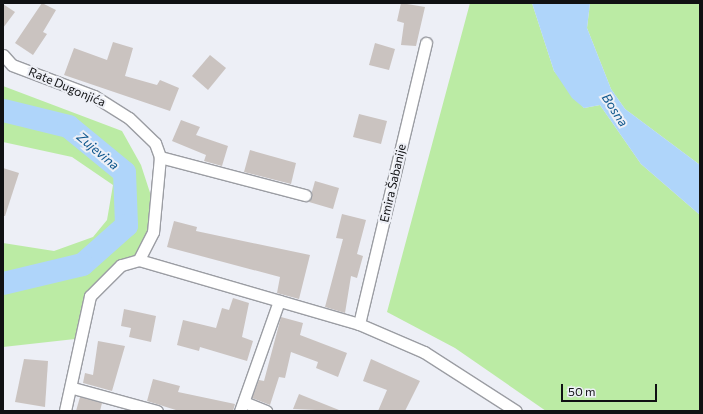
<!DOCTYPE html>
<meta charset="utf-8">
<style>
body{margin:0}
#map{position:relative;width:703px;height:414px;overflow:hidden;background:#edeff6;font-family:Commissioner,sans-serif}
div>[style]{position:absolute}
.green>*{inset:0;background:#bbeba4}
.water>*{inset:0;background:#afd5fa}
.river>*{height:23px;margin:-11.5px;padding:0 11.5px;transform-origin:11.5px;border-radius:11.5px;background:#afd5fa}
.building>*{inset:0;background:#cac3c0}
.roads{filter:drop-shadow(1px 0 #9b9da3) drop-shadow(-1px 0 #9b9da3) drop-shadow(0 1px #9b9da3) drop-shadow(0 -1px #9b9da3)}
.street>*{height:11px;margin:-5.5px;padding:0 5.5px;transform-origin:5.5px;border-radius:5.5px;background:#fff}
span{translate:-50% -50%;white-space:nowrap;text-align:center;line-height:1.15;-webkit-text-stroke:4px #edeff6;paint-order:stroke}
.street-label{font-size:12px;color:#101113}
.water-label{font-size:13px;color:#0f578d;font-style:italic}
.frame{position:absolute;inset:0;border:4px solid #101113;pointer-events:none}
.scale{position:absolute;left:561px;top:384px;width:96px;height:18px;box-sizing:border-box;border:2px solid #101113;border-top:0;padding-left:5px;font-size:12px;line-height:14px;white-space:nowrap;color:#101113;-webkit-text-stroke:3px #edeff6;paint-order:stroke}
</style>
<div id="map">
<div class="green">
<i style="clip-path:polygon(470px 3px,532px 3px,554px 71px,584px 108px,600px 105px,641px 164px,700px 215px,700px 411px,546px 411px,455px 348px,387px 312px)"></i>
<i style="clip-path:polygon(590px 3px,700px 3px,700px 165px,625px 109px,611px 89px,587px 28px)"></i>
<i style="clip-path:polygon(3px 86px,122px 131px,141px 165px,154px 205px,144px 249px,92px 296px,84px 338px,3px 347px,3px 243px,54px 251px,93px 237px,107px 220px,113px 185px,72px 157px,3px 142px)"></i>
</div>
<div class="water">
<i style="clip-path:polygon(532px 3px,590px 3px,587px 28px,611px 89px,625px 109px,700px 165px,700px 215px,641px 164px,600px 105px,584px 108px,572px 98px,554px 71px)"></i>
</div>
<div class="river">
<i style="left:3px;top:110px;width:67px;rotate:13.8deg"></i>
<i style="left:68px;top:126px;width:72px;rotate:39.4deg"></i>
<i style="left:124px;top:172px;width:53px;rotate:87.8deg"></i>
<i style="left:126px;top:225px;width:59px;rotate:138.4deg"></i>
<i style="left:82px;top:264px;width:81px;rotate:166.5deg"></i>
</div>
<div class="building">
<i style="clip-path:polygon(42px 3px,56px 10px,43px 32px,47px 34px,33px 55px,15px 43px)"></i>
<i style="clip-path:polygon(401px 3px,425px 7px,416px 46px,401px 45px,404px 23px,397px 21px)"></i>
<i style="clip-path:polygon(3px 4px,15px 12px,3px 28px)"></i>
<i style="clip-path:polygon(113px 42px,133px 48px,125px 76px,157px 85px,160px 80px,179px 88px,170px 111px,64px 75px,74px 48px,107px 60px)"></i>
<i style="clip-path:polygon(375px 43px,395px 49px,389px 70px,369px 65px)"></i>
<i style="clip-path:polygon(210px 55px,226px 68px,208px 90px,192px 76px)"></i>
<i style="clip-path:polygon(359px 114px,387px 121px,381px 144px,353px 137px)"></i>
<i style="clip-path:polygon(181px 120px,200px 127px,196px 135px,228px 146px,222px 166px,204px 161px,206px 155px,172px 141px)"></i>
<i style="clip-path:polygon(250px 150px,296px 163px,291px 184px,244px 172px)"></i>
<i style="clip-path:polygon(3px 168px,19px 173px,5px 216px,3px 216px)"></i>
<i style="clip-path:polygon(315px 181px,339px 188px,333px 209px,309px 202px)"></i>
<i style="clip-path:polygon(342px 214px,366px 220px,357px 254px,363px 256px,357px 278px,351px 276px,345px 313px,325px 307px,343px 239px,336px 238px)"></i>
<i style="clip-path:polygon(174px 221px,197px 227px,196px 231px,310px 255px,299px 299px,277px 293px,280px 277px,167px 247px)"></i>
<i style="clip-path:polygon(233px 298px,249px 303px,242px 337px,253px 341px,247px 361px,200px 347px,199px 351px,177px 345px,183px 320px,216px 328px,222px 308px,229px 310px)"></i>
<i style="clip-path:polygon(124px 309px,156px 316px,151px 342px,129px 337px,131px 328px,121px 326px)"></i>
<i style="clip-path:polygon(281px 317px,303px 323px,300px 335px,347px 353px,338px 377px,316px 368px,318px 362px,291px 352px,285px 378px,279px 377px,270px 405px,252px 398px,259px 380px,264px 381px)"></i>
<i style="clip-path:polygon(98px 341px,125px 346px,112px 391px,83px 383px,85px 373px,93px 375px)"></i>
<i style="clip-path:polygon(24px 359px,48px 361px,45px 407px,15px 402px)"></i>
<i style="clip-path:polygon(371px 359px,420px 381px,405px 411px,378px 411px,387px 390px,363px 381px)"></i>
<i style="clip-path:polygon(153px 379px,180px 386px,178px 392px,235px 404px,233px 411px,179px 411px,147px 401px)"></i>
<i style="clip-path:polygon(299px 394px,339px 410px,339px 411px,293px 409px)"></i>
<i style="clip-path:polygon(80px 397px,102px 403px,100px 411px,76px 411px)"></i>
</div>
<div class="roads">
<div class="street">
<i style="left:3px;top:55px;width:13px;rotate:48deg"></i>
<i style="left:12px;top:65px;width:88px;rotate:20.7deg"></i>
<i style="left:94px;top:96px;width:41px;rotate:32.2deg"></i>
<i style="left:129px;top:118px;width:36px;rotate:44deg"></i>
<i style="left:155px;top:143px;width:15px;rotate:70deg"></i>
<i style="left:160px;top:157px;width:75px;rotate:95.3deg"></i>
<i style="left:153px;top:232px;width:31px;rotate:117deg"></i>
<i style="left:139px;top:260px;width:19px;rotate:164deg"></i>
<i style="left:121px;top:265px;width:44px;rotate:135deg"></i>
<i style="left:90px;top:296px;width:118px;rotate:102.3deg"></i>
<i style="left:160px;top:157px;width:150px;rotate:14.7deg"></i>
<i style="left:139px;top:260px;width:229px;rotate:16.2deg"></i>
<i style="left:359px;top:324px;width:71px;rotate:23.3deg"></i>
<i style="left:424px;top:352px;width:109px;rotate:32.7deg"></i>
<i style="left:359px;top:324px;width:289px;rotate:-76.6deg"></i>
<i style="left:73px;top:388px;width:87px;rotate:15.3deg"></i>
<i style="left:244px;top:402px;width:24px;rotate:22deg"></i>
<i style="left:240px;top:411px;width:117px;rotate:-70.5deg"></i>
</div>
</div>
<div class="street-label">
<span style="left:67px;top:87px;rotate:23deg">Rate Dugonjića</span>
<span style="left:393px;top:183px;rotate:-77deg">Emira Šabanije</span>
</div>
<div class="water-label">
<span style="left:615px;top:110px;rotate:57deg">Bosna</span>
<span style="left:98px;top:151px;rotate:40deg">Zujevina</span>
</div>
<div class="frame"></div>
<div class="scale">50 m</div>
</div>
